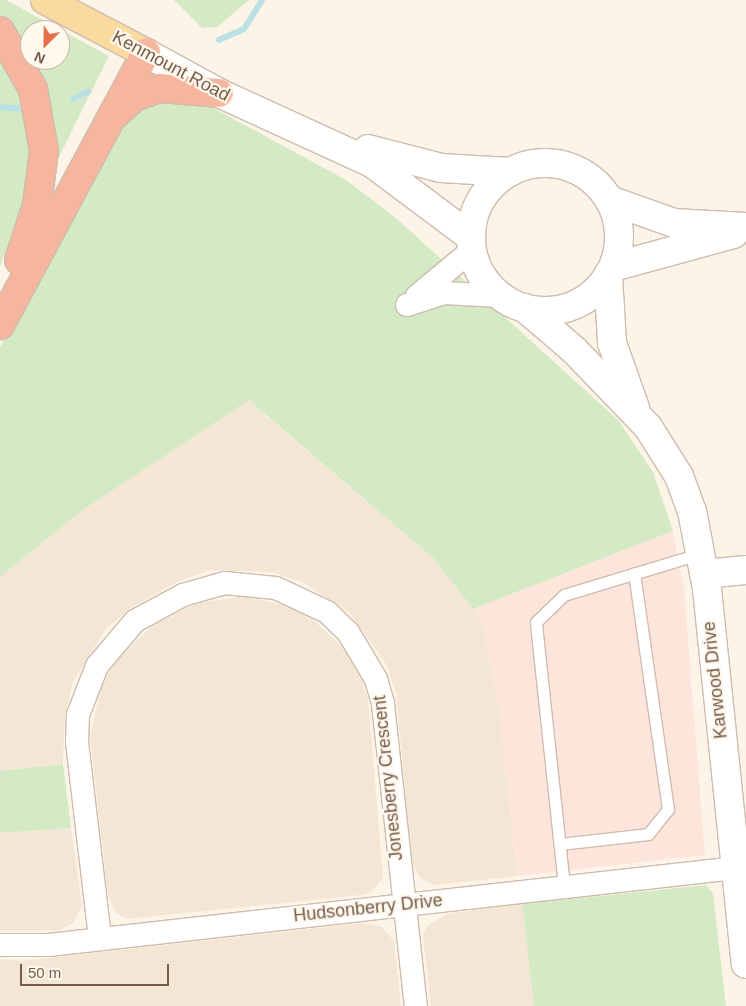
<!DOCTYPE html>
<style>
body{margin:0}
#map{position:relative;width:746px;height:1006px;overflow:hidden;background:#fcf4e7;font-family:Helvetica,sans-serif}
div>[style]{position:absolute}
.residential>*{inset:0;background:#f4e6d5}
.commercial>*{inset:0;background:#fde5db}
.green>*{inset:0;background:#d4eac5}
.stream>*{height:6px;margin:-3px;padding:0 3px;transform-origin:3px;border-radius:3px;background:#bbe0e6}
.roads{filter:drop-shadow(1px 0 #cebcad) drop-shadow(-1px 0 #cebcad) drop-shadow(0 1px #cebcad) drop-shadow(0 -1px #cebcad)}
.lane>*{height:11px;margin:-5.5px;padding:0 5.5px;transform-origin:5.5px;border-radius:5.5px;background:#fff}
.street>*{height:22px;margin:-11px;padding:0 11px;transform-origin:11px;border-radius:11px;background:#fff}
.secondary>*{height:28px;margin:-14px;padding:0 14px;transform-origin:14px;border-radius:14px;background:#fff}
.secondary>.ring{margin:-14px;padding:0;box-sizing:content-box;background:none;border:28px solid #fff;border-radius:50%}
.primary>*{height:28px;margin:-14px;padding:0 14px;transform-origin:14px;border-radius:14px;background:#fbdaa0}
.highway>*{height:28px;margin:-14px;padding:0 14px;transform-origin:14px;border-radius:14px;background:#f6b69e}
span{translate:-50% -50%;white-space:nowrap;text-align:center;line-height:1.15;-webkit-text-stroke:4.5px #fff8ed;paint-order:stroke}
.street-label{font-size:18px;color:#765b4b}
.north{position:absolute;left:20px;top:20px;width:50px;height:50px;box-sizing:border-box;background:#fff8ed;border:1px solid #c8b9ac;border-radius:50%;rotate:203deg;font-size:14px;font-weight:700;line-height:20px;text-align:center;color:#765b4b}
.north::after{content:'';display:block;margin:auto;width:18px;height:22px;background:#e6704c;clip-path:polygon(50% 0,100% 100%,50% 72%,0 100%)}
.scale{position:absolute;left:20px;top:964px;width:149px;height:22px;box-sizing:border-box;border:2px solid #765b4b;border-top:0;padding-left:6px;font-size:15px;line-height:18px;white-space:nowrap;color:#765b4b;-webkit-text-stroke:4px #fff8ed;paint-order:stroke}
</style>
<div id="map">
<div class="residential">
<i style="clip-path:polygon(252px 398px,252px 404px,434px 559px,482px 621px,500px 713px,517px 876px,435px 885px,420px 878px,412px 863px,396px 693px,386px 664px,351px 614px,302px 582px,272px 572px,211px 570px,181px 580px,129px 609px,106px 629px,73px 682px,65px 715px,63px 764px,0 771px,0 577px,80px 512px)"></i>
<i style="clip-path:polygon(244px 596px,291px 607px,313px 620px,348px 652px,360px 675px,368px 698px,383px 878px,371px 892px,362px 895px,127px 919px,117px 914px,108px 896px,90px 737px,102px 684px,116px 661px,152px 626px,195px 604px)"></i>
<i style="clip-path:polygon(71px 828px,82px 905px,74px 922px,60px 930px,0 931px,0 833px)"></i>
<i style="clip-path:polygon(522px 904px,534px 1006px,431px 1006px,423px 937px,427px 926px,447px 914px)"></i>
<i style="clip-path:polygon(363px 923px,382px 927px,394px 941px,401px 1006px,0 1006px,0 959px,21px 961px)"></i>
</div>
<div class="commercial">
<i style="clip-path:polygon(673px 531px,684px 590px,705px 855px,517px 876px,500px 713px,482px 621px,473px 609px)"></i>
</div>
<div class="green">
<i style="clip-path:polygon(0 0,6px 0,109px 56px,57px 161px,31px 60px,60px 60px,60px 30px,30px 30px,30px 58px,0 17px)"></i>
<i style="clip-path:polygon(174px 0,249px 0,217px 27px,202px 28px)"></i>
<i style="clip-path:polygon(0 52px,16px 80px,31px 130px,31px 180px,0 267px)"></i>
<i style="clip-path:polygon(163px 101px,206px 104px,346px 180px,396px 218px,618px 420px,653px 472px,673px 531px,473px 609px,434px 559px,252px 403px,252px 398px,80px 512px,0 577px,0 347px,121px 128px,141px 109px)"></i>
<i style="clip-path:polygon(63px 764px,71px 828px,0 833px,0 771px)"></i>
<i style="clip-path:polygon(706px 885px,713px 894px,726px 1006px,534px 1006px,522px 904px)"></i>
</div>
<div class="stream">
<i style="left:219px;top:40px;width:27px;rotate:-24deg"></i>
<i style="left:244px;top:29px;width:34px;rotate:-58deg"></i>
<i style="left:73px;top:99px;width:17px;rotate:-25deg"></i>
<i style="left:0;top:107px;width:23px;rotate:5deg"></i>
</div>
<div class="roads">
<div class="lane">
<i style="left:560px;top:844px;width:89px;rotate:-6.5deg"></i>
<i style="left:648px;top:834px;width:32px;rotate:-51deg"></i>
<i style="left:668px;top:809px;width:238px;rotate:-98.2deg"></i>
<i style="left:564px;top:886px;width:265px;rotate:-96.1deg"></i>
<i style="left:536px;top:622px;width:39px;rotate:-44deg"></i>
<i style="left:564px;top:595px;width:144px;rotate:-16.9deg"></i>
</div>
<div class="street">
<i style="left:417px;top:296px;width:72px;rotate:-39.9deg"></i>
<i style="left:407px;top:305px;width:39px;rotate:-18deg"></i>
<i style="left:444px;top:293px;width:56px;rotate:3.1deg"></i>
<i style="left:100px;top:938px;width:197px;rotate:-96.7deg"></i>
<i style="left:77px;top:742px;width:27px;rotate:-88deg"></i>
<i style="left:78px;top:715px;width:53px;rotate:-68.8deg"></i>
<i style="left:97px;top:666px;width:59px;rotate:-49.8deg"></i>
<i style="left:135px;top:621px;width:55px;rotate:-28.4deg"></i>
<i style="left:183px;top:595px;width:44px;rotate:-15.9deg"></i>
<i style="left:225px;top:583px;width:51px;rotate:5.6deg"></i>
<i style="left:276px;top:588px;width:56px;rotate:25.2deg"></i>
<i style="left:327px;top:612px;width:29px;rotate:44deg"></i>
<i style="left:348px;top:632px;width:55px;rotate:59.2deg"></i>
<i style="left:376px;top:679px;width:26px;rotate:74deg"></i>
<i style="left:383px;top:704px;width:304px;rotate:83.8deg"></i>
<i style="left:0;top:945px;width:49px"></i>
<i style="left:49px;top:945px;width:690px;rotate:-6.4deg"></i>
</div>
<div class="secondary">
<i style="left:146px;top:53px;width:83px;rotate:28.7deg"></i>
<i style="left:219px;top:93px;width:168px;rotate:24.6deg"></i>
<i style="left:372px;top:163px;width:124px;rotate:36.8deg"></i>
<i style="left:368px;top:149px;width:75px;rotate:14.6deg"></i>
<i style="left:441px;top:168px;width:69px;rotate:3.3deg"></i>
<i class="ring" style="left:471px;top:163px;width:120px;height:120px"></i>
<i style="left:609px;top:200px;width:69px;rotate:19.5deg"></i>
<i style="left:674px;top:223px;width:72px;rotate:3.2deg"></i>
<i style="left:613px;top:267px;width:125px;rotate:-15.3deg"></i>
<i style="left:608px;top:275px;width:68px;rotate:86.6deg"></i>
<i style="left:612px;top:343px;width:69px;rotate:70.5deg"></i>
<i style="left:525px;top:308px;width:65px;rotate:40.6deg"></i>
<i style="left:574px;top:350px;width:107px;rotate:46.1deg"></i>
<i style="left:648px;top:427px;width:58px;rotate:57.7deg"></i>
<i style="left:679px;top:476px;width:37px;rotate:70deg"></i>
<i style="left:692px;top:511px;width:79px;rotate:79.1deg"></i>
<i style="left:707px;top:589px;width:377px;rotate:84.1deg"></i>
<i style="left:704px;top:574px;width:42px;rotate:-5.4deg"></i>
</div>
<div class="primary">
<i style="left:45px;top:0;width:114px;rotate:27.7deg"></i>
</div>
<div class="highway">
<i style="left:0;top:31px;width:67px;rotate:60.4deg"></i>
<i style="left:33px;top:89px;width:63px;rotate:79.9deg"></i>
<i style="left:44px;top:151px;width:54px;rotate:97.4deg"></i>
<i style="left:37px;top:205px;width:58px;rotate:108.1deg"></i>
<i style="left:117px;top:113px;width:23px;rotate:-43deg"></i>
<i style="left:134px;top:97px;width:28px;rotate:-19deg"></i>
<i style="left:160px;top:88px;width:59px;rotate:4.8deg"></i>
<i style="left:0;top:325px;width:309px;rotate:-61.8deg"></i>
</div>
</div>
<div class="street-label">
<span style="left:171px;top:66px;rotate:28deg">Kenmount Road</span>
<span style="left:715px;top:680px;rotate:-96deg">Karwood Drive</span>
<span style="left:388px;top:778px;rotate:-96deg">Jonesberry Crescent</span>
<span style="left:368px;top:908px;rotate:-6deg">Hudsonberry Drive</span>
</div>
<div class="north">N</div>
<div class="scale">50 m</div>
</div>
